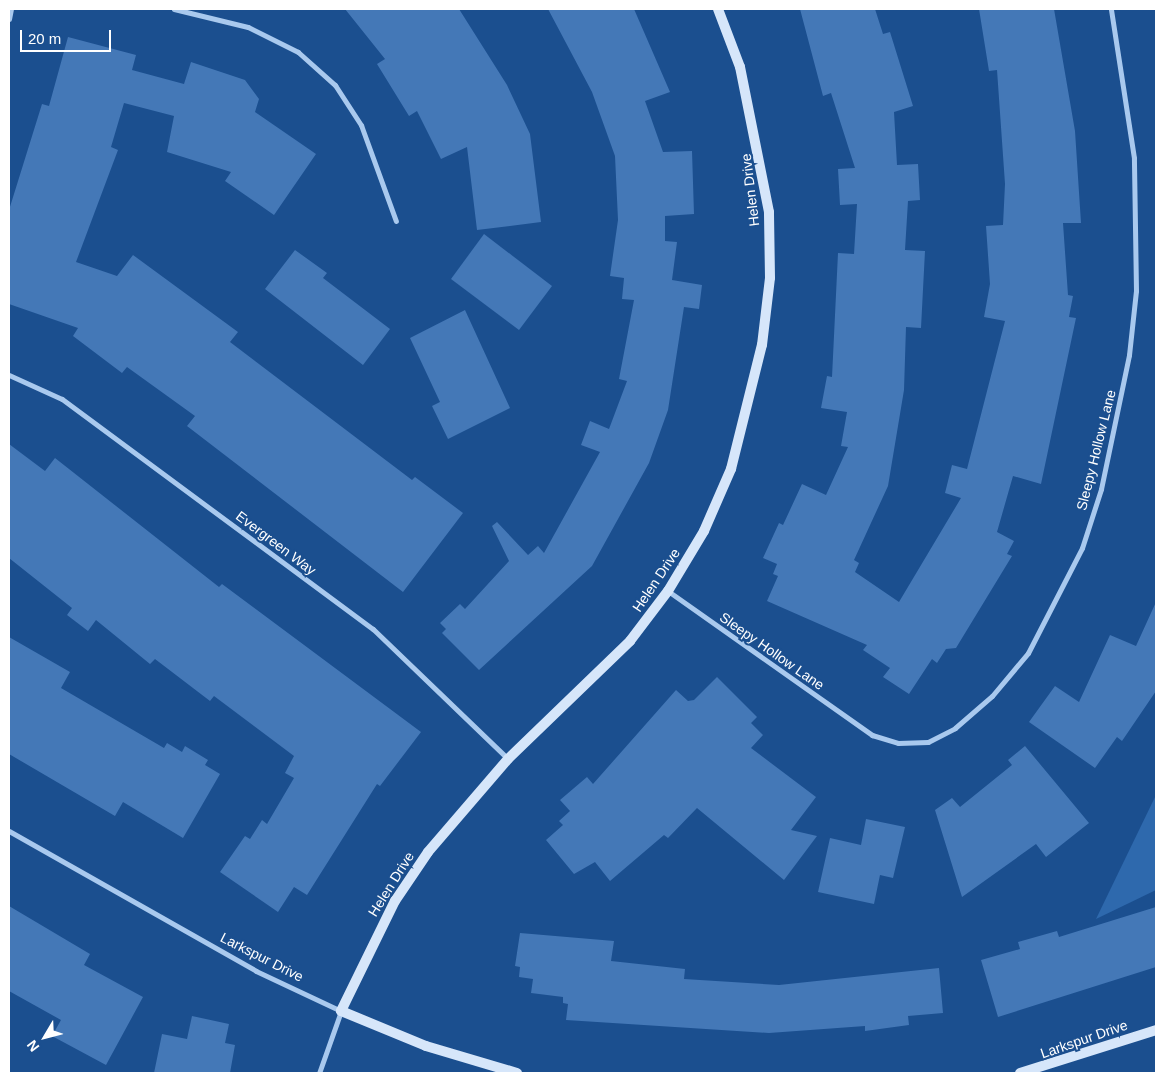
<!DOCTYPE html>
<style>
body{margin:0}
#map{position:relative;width:1165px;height:1082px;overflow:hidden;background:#1b4f8f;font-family:Arial,sans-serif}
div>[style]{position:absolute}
.green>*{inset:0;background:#2e69ad}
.building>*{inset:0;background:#4478b7}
.street>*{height:5px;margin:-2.5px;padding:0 2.5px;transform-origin:2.5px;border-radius:2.5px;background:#a9c9ee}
.secondary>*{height:10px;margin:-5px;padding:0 5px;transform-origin:5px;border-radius:5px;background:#d6e6fa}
span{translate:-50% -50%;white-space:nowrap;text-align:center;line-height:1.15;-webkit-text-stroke:4px #1b4f8f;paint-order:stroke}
.street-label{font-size:14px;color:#fff}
.frame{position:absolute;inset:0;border:10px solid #fff;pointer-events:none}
.north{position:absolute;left:20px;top:1012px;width:50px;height:50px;-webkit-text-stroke:4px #1b4f8f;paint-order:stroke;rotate:233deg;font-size:14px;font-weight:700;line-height:20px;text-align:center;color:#fff}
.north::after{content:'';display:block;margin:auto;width:18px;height:22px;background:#fff;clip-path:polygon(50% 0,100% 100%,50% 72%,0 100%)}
.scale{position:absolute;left:20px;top:30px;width:91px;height:22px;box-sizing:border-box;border:2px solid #fff;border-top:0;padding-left:6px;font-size:15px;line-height:18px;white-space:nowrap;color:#fff;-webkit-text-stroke:4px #1b4f8f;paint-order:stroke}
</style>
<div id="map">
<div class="green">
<i style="clip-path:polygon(1156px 795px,1156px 890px,1096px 919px)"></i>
</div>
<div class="building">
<i style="clip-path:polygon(345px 9px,459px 9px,507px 85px,530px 134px,541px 222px,477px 230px,467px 147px,441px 159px,417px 111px,409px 116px,377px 64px,385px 59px)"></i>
<i style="clip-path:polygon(548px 9px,634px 9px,670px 92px,645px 101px,663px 152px,692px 151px,694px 214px,665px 216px,665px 241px,677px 242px,672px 280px,702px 285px,699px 309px,684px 307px,668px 410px,649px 463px,592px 566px,479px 670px,442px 633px,446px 629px,440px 623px,460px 604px,465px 609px,509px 561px,492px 526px,497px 522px,528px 555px,538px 546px,544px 553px,600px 452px,581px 445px,590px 421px,609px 429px,627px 381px,619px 379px,634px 300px,622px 299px,624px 278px,610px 276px,618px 220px,615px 156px,592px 92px)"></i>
<i style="clip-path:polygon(800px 9px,875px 9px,883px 34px,890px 32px,913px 106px,894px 112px,897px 165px,918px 164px,920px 200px,908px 201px,905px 250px,925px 251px,921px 328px,906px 327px,904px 390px,888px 486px,854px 560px,859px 563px,855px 572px,899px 602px,961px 498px,945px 493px,952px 465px,967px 469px,1005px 321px,984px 317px,990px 284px,986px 226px,1003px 225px,1005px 184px,997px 70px,989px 71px,979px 9px,1054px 9px,1075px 131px,1081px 223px,1063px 223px,1068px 295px,1073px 296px,1069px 317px,1076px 318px,1041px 484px,1013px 476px,997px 532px,1014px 541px,1007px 554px,1012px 556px,956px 648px,946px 649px,937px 663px,932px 659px,909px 694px,883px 677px,890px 668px,863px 650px,867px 645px,767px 601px,778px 576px,773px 574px,777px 564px,763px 558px,779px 523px,783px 525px,802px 484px,826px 495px,848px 447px,841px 446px,847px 412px,821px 408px,827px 376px,832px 377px,838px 253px,854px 254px,857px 204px,840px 205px,838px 169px,855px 168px,831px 93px,823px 96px)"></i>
<i style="clip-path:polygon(68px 37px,136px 55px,132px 70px,184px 84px,191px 62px,245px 80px,259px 99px,255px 112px,316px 154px,274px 215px,225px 181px,231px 172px,167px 152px,174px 116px,124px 103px,111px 147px,118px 150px,76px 262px,117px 276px,133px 255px,238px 332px,230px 342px,412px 480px,415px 477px,463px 513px,403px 592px,187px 426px,195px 416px,127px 367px,122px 373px,73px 336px,78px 328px,9px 304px,9px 210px,42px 104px,49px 106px)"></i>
<i style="clip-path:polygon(484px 234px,552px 286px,519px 330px,451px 279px)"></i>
<i style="clip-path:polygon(295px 250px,327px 273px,323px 278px,390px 329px,363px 365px,265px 289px)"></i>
<i style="clip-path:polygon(465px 310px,510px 408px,448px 439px,432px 406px,440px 402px,410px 338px)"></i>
<i style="clip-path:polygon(9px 444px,45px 471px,55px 458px,219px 587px,222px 584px,421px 732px,380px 786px,377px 784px,307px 895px,294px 887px,278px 912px,220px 872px,245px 836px,250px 839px,262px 820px,267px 824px,294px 778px,285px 773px,294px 756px,214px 696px,210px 701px,155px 659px,150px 664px,96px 620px,88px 631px,67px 615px,72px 608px,9px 558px)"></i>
<i style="clip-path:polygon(1156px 602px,1156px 691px,1122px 741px,1117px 737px,1095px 768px,1029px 722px,1055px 686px,1079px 702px,1110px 635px,1136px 646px)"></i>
<i style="clip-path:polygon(9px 637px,70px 672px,61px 688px,164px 748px,167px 743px,182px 752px,185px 746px,208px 760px,205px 765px,220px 774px,183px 838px,123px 802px,115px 816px,9px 754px)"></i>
<i style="clip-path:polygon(717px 677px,757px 717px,751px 723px,763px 735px,751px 748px,816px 797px,791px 830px,817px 836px,784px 880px,697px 808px,668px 838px,664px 835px,610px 881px,595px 862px,574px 874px,546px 840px,563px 825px,559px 821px,570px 811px,560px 800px,587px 777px,593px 784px,676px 690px,688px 701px,694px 700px)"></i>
<i style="clip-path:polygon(1025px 746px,1089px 823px,1046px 857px,1036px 844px,962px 897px,935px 810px,952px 798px,960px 807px,1012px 765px,1008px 760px)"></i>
<i style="clip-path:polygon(866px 819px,905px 827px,893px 878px,880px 875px,874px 904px,818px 892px,830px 838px,861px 845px)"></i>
<i style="clip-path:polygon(9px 906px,90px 954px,84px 965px,143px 997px,106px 1065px,52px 1036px,61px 1020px,9px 991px)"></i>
<i style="clip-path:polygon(1156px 907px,1156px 967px,998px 1017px,981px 960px,1020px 949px,1018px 942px,1057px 931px,1059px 937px)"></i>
<i style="clip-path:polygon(520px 933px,614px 941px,611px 961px,685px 969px,684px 979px,779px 985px,939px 968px,943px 1013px,908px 1016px,909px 1025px,865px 1031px,865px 1026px,769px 1033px,566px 1020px,568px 1004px,563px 1003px,563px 997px,531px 993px,533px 979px,519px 977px,520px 967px,515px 966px)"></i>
<i style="clip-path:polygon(192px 1016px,229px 1024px,225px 1043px,235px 1045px,230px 1073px,154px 1073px,162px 1034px,187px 1039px)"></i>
</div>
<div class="street">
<i style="left:174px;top:9px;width:76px;rotate:13.7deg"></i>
<i style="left:248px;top:27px;width:56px;rotate:26.6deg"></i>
<i style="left:298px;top:52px;width:50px;rotate:41.7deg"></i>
<i style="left:335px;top:85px;width:48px;rotate:57deg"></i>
<i style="left:361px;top:125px;width:102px;rotate:70deg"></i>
<i style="left:9px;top:19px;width:10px;rotate:-79deg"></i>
<i style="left:9px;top:375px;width:58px;rotate:24.4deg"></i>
<i style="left:62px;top:399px;width:387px;rotate:36.5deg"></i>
<i style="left:373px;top:629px;width:187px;rotate:43.9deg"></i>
<i style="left:668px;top:591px;width:250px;rotate:35.2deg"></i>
<i style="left:872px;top:735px;width:27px;rotate:17deg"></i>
<i style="left:898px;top:743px;width:30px;rotate:-2deg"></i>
<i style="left:928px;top:742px;width:30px;rotate:-27deg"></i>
<i style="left:955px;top:728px;width:49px;rotate:-40.9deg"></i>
<i style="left:992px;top:696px;width:56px;rotate:-50.1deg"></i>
<i style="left:1028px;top:653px;width:118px;rotate:-62.8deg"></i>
<i style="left:1082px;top:548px;width:62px;rotate:-72.1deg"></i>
<i style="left:1101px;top:489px;width:137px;rotate:-78.2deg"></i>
<i style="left:1129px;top:355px;width:64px;rotate:-83.8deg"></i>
<i style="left:1136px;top:291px;width:133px;rotate:-90.9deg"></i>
<i style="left:1134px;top:158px;width:151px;rotate:-98.8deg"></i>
<i style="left:9px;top:831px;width:284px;rotate:29.5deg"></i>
<i style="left:256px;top:971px;width:94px;rotate:25.2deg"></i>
<i style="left:341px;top:1011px;width:66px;rotate:109.5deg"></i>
</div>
<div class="secondary">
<i style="left:517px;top:1073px;width:95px;rotate:-163.5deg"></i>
<i style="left:426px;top:1046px;width:92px;rotate:-157.6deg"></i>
<i style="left:341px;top:1011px;width:123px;rotate:-63.9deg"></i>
<i style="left:395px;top:901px;width:59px;rotate:-56deg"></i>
<i style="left:428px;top:852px;width:123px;rotate:-49.3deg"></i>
<i style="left:508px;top:759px;width:170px;rotate:-44deg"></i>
<i style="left:630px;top:641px;width:63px;rotate:-52.8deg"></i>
<i style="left:668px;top:591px;width:70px;rotate:-59deg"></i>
<i style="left:704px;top:531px;width:68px;rotate:-66.5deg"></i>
<i style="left:731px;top:469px;width:128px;rotate:-76deg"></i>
<i style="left:762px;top:345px;width:67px;rotate:-83.2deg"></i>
<i style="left:770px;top:278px;width:66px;rotate:-90.9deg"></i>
<i style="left:769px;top:212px;width:148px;rotate:-101.3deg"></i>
<i style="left:740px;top:67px;width:62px;rotate:-110.8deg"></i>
<i style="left:1020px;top:1073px;width:143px;rotate:-17.5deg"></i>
</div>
<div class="street-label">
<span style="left:750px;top:190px;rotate:-97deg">Helen Drive</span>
<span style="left:1096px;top:450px;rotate:-76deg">Sleepy Hollow Lane</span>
<span style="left:276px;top:543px;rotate:37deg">Evergreen Way</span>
<span style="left:656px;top:580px;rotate:-56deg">Helen Drive</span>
<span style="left:772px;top:651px;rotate:35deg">Sleepy Hollow Lane</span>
<span style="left:391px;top:884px;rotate:-58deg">Helen Drive</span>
<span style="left:262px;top:957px;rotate:27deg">Larkspur Drive</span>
<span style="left:1084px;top:1039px;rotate:-19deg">Larkspur Drive</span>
</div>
<div class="frame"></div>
<div class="north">N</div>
<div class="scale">20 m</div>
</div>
